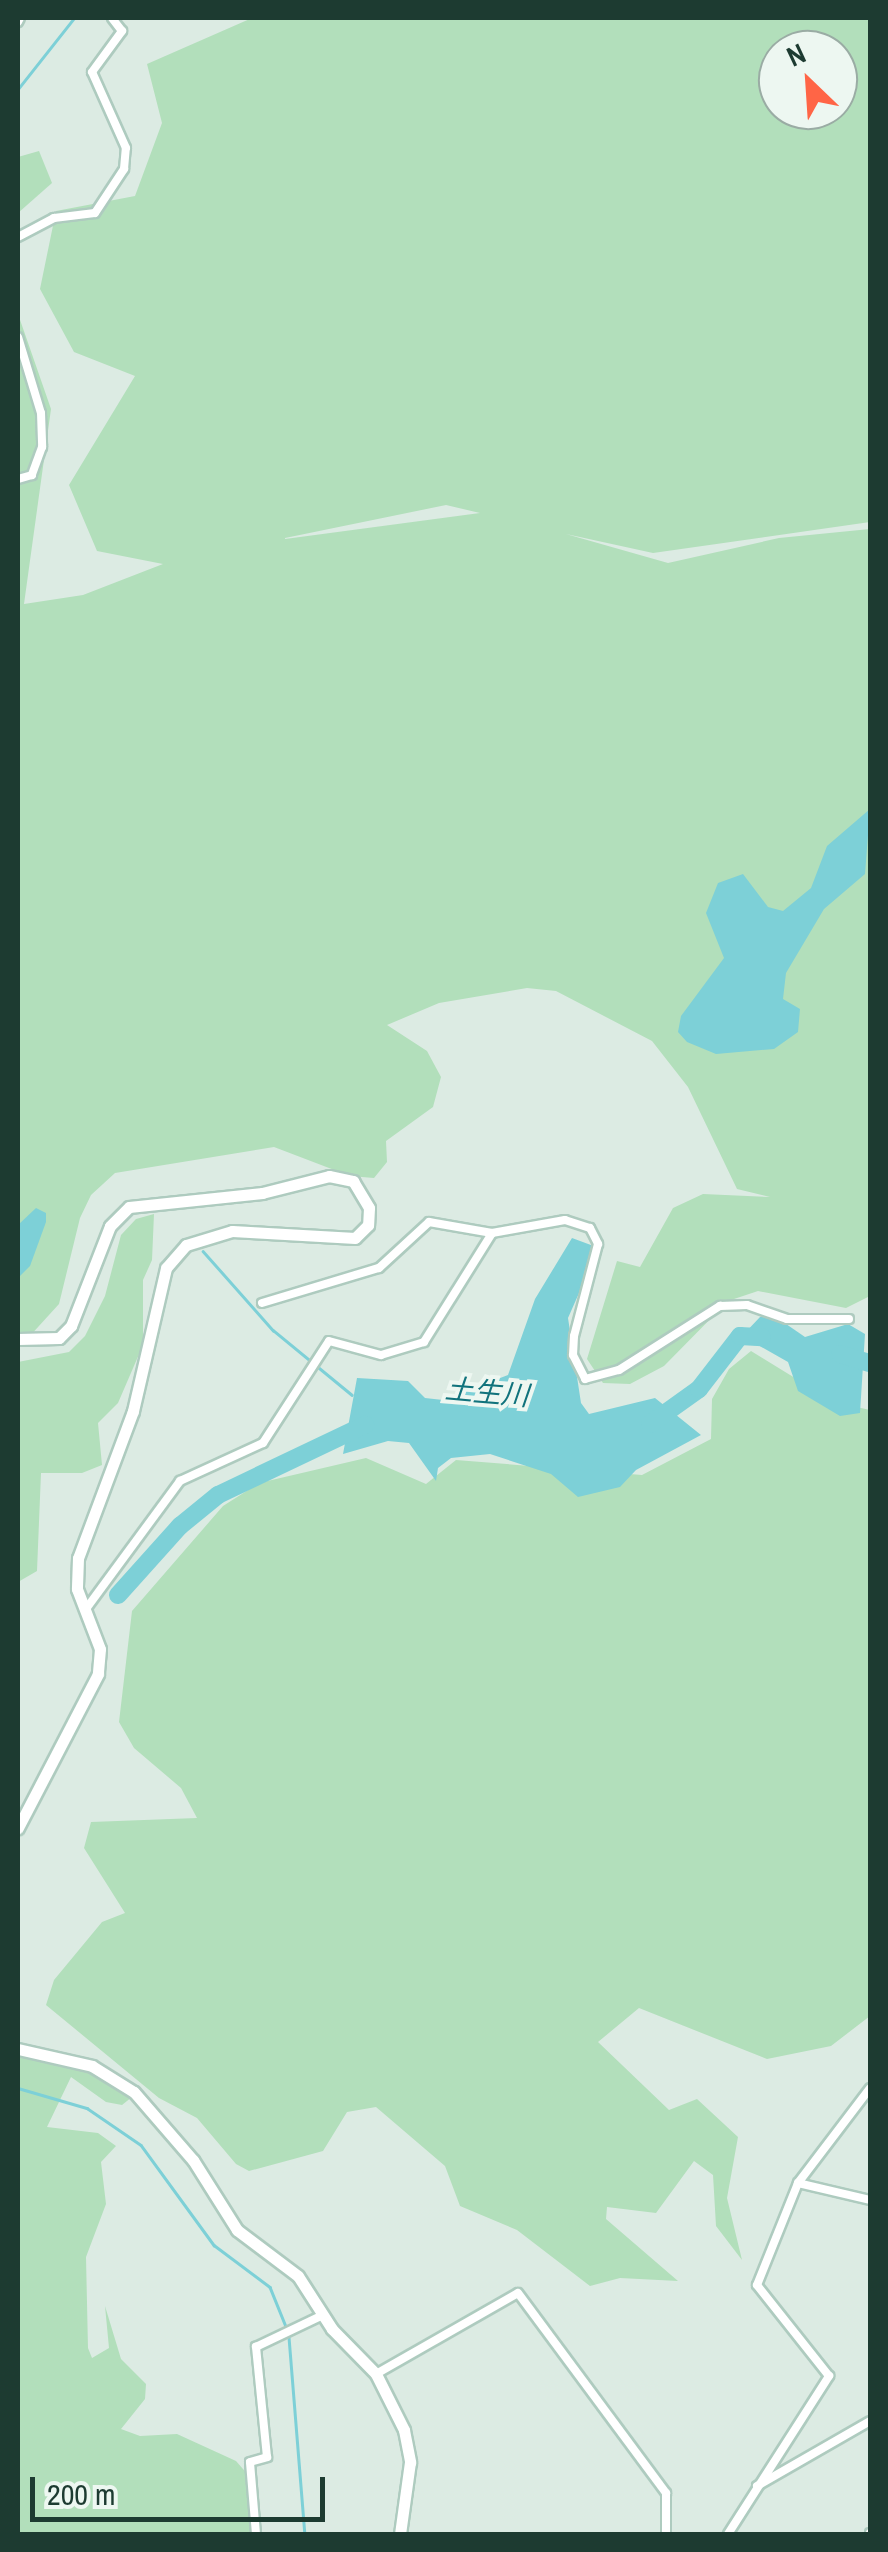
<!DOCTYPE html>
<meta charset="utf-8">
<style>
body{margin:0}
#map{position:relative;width:888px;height:2552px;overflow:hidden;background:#dcebe3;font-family:"Archivo Narrow","Noto Sans JP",sans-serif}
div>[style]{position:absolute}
.green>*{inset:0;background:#b2dfbb}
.water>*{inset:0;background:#7dd0d7}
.stream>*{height:2.5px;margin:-1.25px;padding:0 1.25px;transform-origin:1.25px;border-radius:1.25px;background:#7dd0d7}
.river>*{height:18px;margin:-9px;padding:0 9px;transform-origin:9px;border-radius:9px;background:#7dd0d7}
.roads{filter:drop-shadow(2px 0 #aecbbf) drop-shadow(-2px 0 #aecbbf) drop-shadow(0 2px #aecbbf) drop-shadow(0 -2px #aecbbf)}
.street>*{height:8px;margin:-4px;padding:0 4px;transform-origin:4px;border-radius:4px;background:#fff}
.secondary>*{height:11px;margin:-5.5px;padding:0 5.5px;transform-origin:5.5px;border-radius:5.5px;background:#fff}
span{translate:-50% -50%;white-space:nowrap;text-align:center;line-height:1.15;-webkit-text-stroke:8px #edf7f1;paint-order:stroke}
.water-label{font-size:28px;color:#11737c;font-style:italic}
.frame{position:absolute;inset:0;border:20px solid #1d3b31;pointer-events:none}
.north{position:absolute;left:758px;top:30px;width:100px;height:100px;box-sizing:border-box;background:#edf7f1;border:2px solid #9aaca4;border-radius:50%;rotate:335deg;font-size:28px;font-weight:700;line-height:40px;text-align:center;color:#1d3b31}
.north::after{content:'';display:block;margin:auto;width:35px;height:45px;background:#ff6546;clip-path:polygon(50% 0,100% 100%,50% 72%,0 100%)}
.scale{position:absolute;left:30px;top:2477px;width:295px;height:45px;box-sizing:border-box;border:5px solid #1d3b31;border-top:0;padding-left:12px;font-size:30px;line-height:35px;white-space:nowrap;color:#1d3b31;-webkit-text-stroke:8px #edf7f1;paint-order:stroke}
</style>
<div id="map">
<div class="green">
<i style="clip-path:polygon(evenodd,252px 18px,870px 18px,870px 522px,653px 553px,566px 534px,668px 563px,779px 538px,870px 529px,870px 1296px,846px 1308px,758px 1291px,728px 1301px,664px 1366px,630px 1384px,603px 1383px,587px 1359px,617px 1261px,640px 1267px,673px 1208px,703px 1194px,770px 1197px,737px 1189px,688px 1087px,652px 1041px,556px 991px,527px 988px,439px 1003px,387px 1025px,427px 1051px,441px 1077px,433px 1107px,386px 1141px,387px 1162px,374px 1178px,350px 1176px,274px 1147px,115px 1173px,91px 1195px,80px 1218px,59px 1304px,18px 1349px,18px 314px,51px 409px,24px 604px,83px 595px,163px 564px,97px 551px,69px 485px,135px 376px,74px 352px,40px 289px,56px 211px,135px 196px,162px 123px,147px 64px,252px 18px,778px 50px,838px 50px,838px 110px,778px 110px,778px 50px,252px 18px,446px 505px,480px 513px,285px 539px,285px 538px,446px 505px)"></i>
<i style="clip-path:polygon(39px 151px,52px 183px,18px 213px,18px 157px)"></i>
<i style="clip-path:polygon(154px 1214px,152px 1260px,143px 1280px,143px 1345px,118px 1403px,98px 1423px,102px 1465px,82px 1473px,41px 1473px,37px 1571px,18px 1582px,18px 1362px,69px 1352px,85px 1336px,105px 1296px,121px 1235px,136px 1219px)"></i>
<i style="clip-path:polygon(751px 1351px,834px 1402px,870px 1410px,870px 2016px,831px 2046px,767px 2059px,639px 2008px,598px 2042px,669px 2110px,697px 2099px,738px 2137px,727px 2198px,742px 2260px,716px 2226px,713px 2175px,694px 2161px,656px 2213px,607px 2207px,606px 2219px,678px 2281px,620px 2278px,590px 2286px,517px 2230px,460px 2206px,445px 2166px,376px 2107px,347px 2112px,323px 2151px,249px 2171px,236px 2164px,197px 2118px,159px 2098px,46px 2005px,54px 1980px,102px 1922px,125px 1913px,84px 1848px,91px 1822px,197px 1818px,181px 1788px,134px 1748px,119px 1722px,132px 1611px,223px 1506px,259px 1483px,366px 1458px,426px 1484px,456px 1460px,642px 1475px,711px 1439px,712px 1399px,729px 1369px)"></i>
<i style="clip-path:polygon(18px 2053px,80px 2060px,132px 2097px,122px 2105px,106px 2102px,71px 2077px,47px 2127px,98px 2133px,116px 2146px,101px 2162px,106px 2204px,86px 2257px,88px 2348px,92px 2358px,109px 2348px,105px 2306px,121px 2359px,146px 2384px,145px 2399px,121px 2429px,140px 2436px,177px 2434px,236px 2461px,250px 2477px,253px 2534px,18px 2534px)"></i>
</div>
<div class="water">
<i style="clip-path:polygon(870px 809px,865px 874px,824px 909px,786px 973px,783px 999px,800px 1009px,798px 1032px,774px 1049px,716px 1054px,687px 1042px,678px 1032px,681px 1016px,724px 958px,706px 913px,718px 883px,743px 874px,768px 907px,783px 911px,811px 888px,827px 846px)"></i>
<i style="clip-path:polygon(36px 1208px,46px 1213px,46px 1222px,30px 1266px,18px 1278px,18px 1225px)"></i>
<i style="clip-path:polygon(572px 1238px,599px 1248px,568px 1318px,581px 1403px,589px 1414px,655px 1398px,701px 1435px,636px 1470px,620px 1487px,578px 1497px,551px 1474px,490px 1454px,451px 1458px,438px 1468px,436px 1481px,409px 1443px,388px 1441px,343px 1454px,357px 1378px,408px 1381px,425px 1398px,443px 1400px,508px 1375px,535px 1299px)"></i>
<i style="clip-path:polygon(773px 1315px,805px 1337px,848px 1324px,865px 1334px,860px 1413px,840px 1416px,798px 1391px,788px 1362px,742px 1336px,760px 1317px)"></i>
</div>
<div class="stream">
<i style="left:18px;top:89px;width:90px;rotate:-51.7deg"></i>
<i style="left:203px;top:1251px;width:106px;rotate:48.5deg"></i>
<i style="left:273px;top:1330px;width:102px;rotate:39.4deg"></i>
<i style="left:18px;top:2088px;width:72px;rotate:16.2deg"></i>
<i style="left:87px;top:2108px;width:65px;rotate:34.4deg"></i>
<i style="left:141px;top:2145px;width:124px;rotate:53.9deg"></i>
<i style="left:214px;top:2245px;width:70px;rotate:36.9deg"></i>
<i style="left:270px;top:2287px;width:45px;rotate:68deg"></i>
<i style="left:289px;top:2337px;width:198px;rotate:85.4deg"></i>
</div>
<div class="river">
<i style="left:840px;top:1354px;width:31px;rotate:17deg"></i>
<i style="left:650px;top:1424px;width:60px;rotate:-35.5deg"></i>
<i style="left:699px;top:1389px;width:67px;rotate:-52.3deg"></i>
<i style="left:740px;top:1336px;width:22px;rotate:3deg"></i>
<i style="left:118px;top:1595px;width:93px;rotate:-48.1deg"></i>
<i style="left:180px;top:1526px;width:49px;rotate:-39.2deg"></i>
<i style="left:218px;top:1495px;width:163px;rotate:-25.5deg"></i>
</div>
<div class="roads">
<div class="street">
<i style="left:18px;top:22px;width:4px;rotate:-63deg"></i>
<i style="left:18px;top:237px;width:41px;rotate:-27.8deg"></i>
<i style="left:54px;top:218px;width:41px;rotate:-7deg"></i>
<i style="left:95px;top:213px;width:53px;rotate:-56.6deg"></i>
<i style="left:124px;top:169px;width:21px;rotate:-85deg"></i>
<i style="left:126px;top:148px;width:83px;rotate:-114.1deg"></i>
<i style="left:92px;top:72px;width:51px;rotate:-53.8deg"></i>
<i style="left:122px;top:31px;width:16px;rotate:-128deg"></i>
<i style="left:18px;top:337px;width:79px;rotate:73.2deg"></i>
<i style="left:41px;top:413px;width:34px;rotate:88deg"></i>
<i style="left:42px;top:447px;width:30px;rotate:110deg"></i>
<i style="left:32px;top:475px;width:15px;rotate:164deg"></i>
<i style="left:262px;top:1303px;width:122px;rotate:-16.7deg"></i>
<i style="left:379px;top:1268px;width:68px;rotate:-42.6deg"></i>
<i style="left:429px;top:1222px;width:64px;rotate:9.9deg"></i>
<i style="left:492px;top:1233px;width:74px;rotate:-10.1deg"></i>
<i style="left:565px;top:1220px;width:26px;rotate:18deg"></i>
<i style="left:590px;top:1228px;width:18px;rotate:63deg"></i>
<i style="left:598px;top:1244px;width:95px;rotate:104.6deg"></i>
<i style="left:574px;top:1336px;width:19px;rotate:93deg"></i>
<i style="left:573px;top:1355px;width:27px;rotate:63deg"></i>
<i style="left:585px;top:1379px;width:35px;rotate:-15deg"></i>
<i style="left:619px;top:1370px;width:120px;rotate:-32.4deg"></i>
<i style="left:720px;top:1306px;width:27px;rotate:-2deg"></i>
<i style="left:747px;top:1305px;width:42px;rotate:19.3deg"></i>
<i style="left:787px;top:1319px;width:62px"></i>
<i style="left:86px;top:1609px;width:159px;rotate:-53.7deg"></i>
<i style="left:180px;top:1481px;width:91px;rotate:-24.6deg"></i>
<i style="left:263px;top:1443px;width:121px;rotate:-57.1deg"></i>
<i style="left:329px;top:1341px;width:54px;rotate:15.1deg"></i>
<i style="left:381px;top:1355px;width:45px;rotate:-16.8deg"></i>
<i style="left:424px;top:1342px;width:128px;rotate:-58deg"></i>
<i style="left:798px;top:2183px;width:74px;rotate:13.3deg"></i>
<i style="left:376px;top:2374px;width:163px;rotate:-29.7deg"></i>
<i style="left:518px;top:2293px;width:249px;rotate:53.5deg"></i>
<i style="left:666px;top:2493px;width:41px;rotate:90deg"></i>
<i style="left:757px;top:2486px;width:130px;rotate:-29.9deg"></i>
<i style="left:256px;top:2534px;width:72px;rotate:-94.8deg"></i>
<i style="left:250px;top:2462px;width:18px;rotate:-16deg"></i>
<i style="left:267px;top:2457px;width:111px;rotate:-95.7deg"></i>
<i style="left:256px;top:2347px;width:74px;rotate:-25.5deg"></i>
<i style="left:728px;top:2534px;width:188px;rotate:-57.4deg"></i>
<i style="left:829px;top:2376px;width:116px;rotate:-128.4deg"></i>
<i style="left:757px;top:2285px;width:110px;rotate:-68.1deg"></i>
<i style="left:798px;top:2183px;width:119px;rotate:-52.8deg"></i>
<i style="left:870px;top:2534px;width:1px;rotate:-90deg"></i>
</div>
<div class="secondary">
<i style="left:18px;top:1339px;width:41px;rotate:-1.4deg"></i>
<i style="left:59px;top:1338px;width:17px;rotate:-45deg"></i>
<i style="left:71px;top:1326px;width:107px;rotate:-68.7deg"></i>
<i style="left:110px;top:1226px;width:27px;rotate:-45deg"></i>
<i style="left:129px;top:1207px;width:134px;rotate:-6deg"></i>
<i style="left:262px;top:1193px;width:69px;rotate:-14.2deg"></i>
<i style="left:329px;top:1176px;width:25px;rotate:12deg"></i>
<i style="left:353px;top:1181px;width:31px;rotate:59deg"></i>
<i style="left:369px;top:1208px;width:17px;rotate:93deg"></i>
<i style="left:368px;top:1225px;width:18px;rotate:135deg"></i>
<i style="left:355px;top:1238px;width:123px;rotate:-176.7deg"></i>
<i style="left:232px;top:1231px;width:48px;rotate:163.1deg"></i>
<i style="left:186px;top:1245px;width:30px;rotate:131deg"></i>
<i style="left:166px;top:1268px;width:147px;rotate:103deg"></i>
<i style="left:133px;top:1411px;width:157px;rotate:110.5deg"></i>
<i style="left:78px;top:1558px;width:31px;rotate:92deg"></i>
<i style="left:77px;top:1589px;width:64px;rotate:69deg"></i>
<i style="left:100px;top:1649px;width:25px;rotate:95deg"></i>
<i style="left:98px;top:1674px;width:174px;rotate:117.5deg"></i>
<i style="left:18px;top:2049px;width:76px;rotate:12.9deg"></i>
<i style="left:92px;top:2066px;width:49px;rotate:31.8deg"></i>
<i style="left:134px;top:2092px;width:90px;rotate:49.1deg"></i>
<i style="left:193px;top:2160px;width:83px;rotate:57.8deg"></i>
<i style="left:237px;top:2230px;width:76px;rotate:37deg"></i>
<i style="left:298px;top:2276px;width:63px;rotate:57.3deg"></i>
<i style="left:332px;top:2329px;width:63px;rotate:45.6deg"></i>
<i style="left:376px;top:2374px;width:63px;rotate:63.4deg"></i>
<i style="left:404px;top:2430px;width:33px;rotate:79deg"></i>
<i style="left:410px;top:2462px;width:73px;rotate:97.9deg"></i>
</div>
</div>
<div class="water-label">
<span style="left:487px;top:1392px;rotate:5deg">土生川</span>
</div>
<div class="frame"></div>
<div class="north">N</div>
<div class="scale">200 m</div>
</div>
